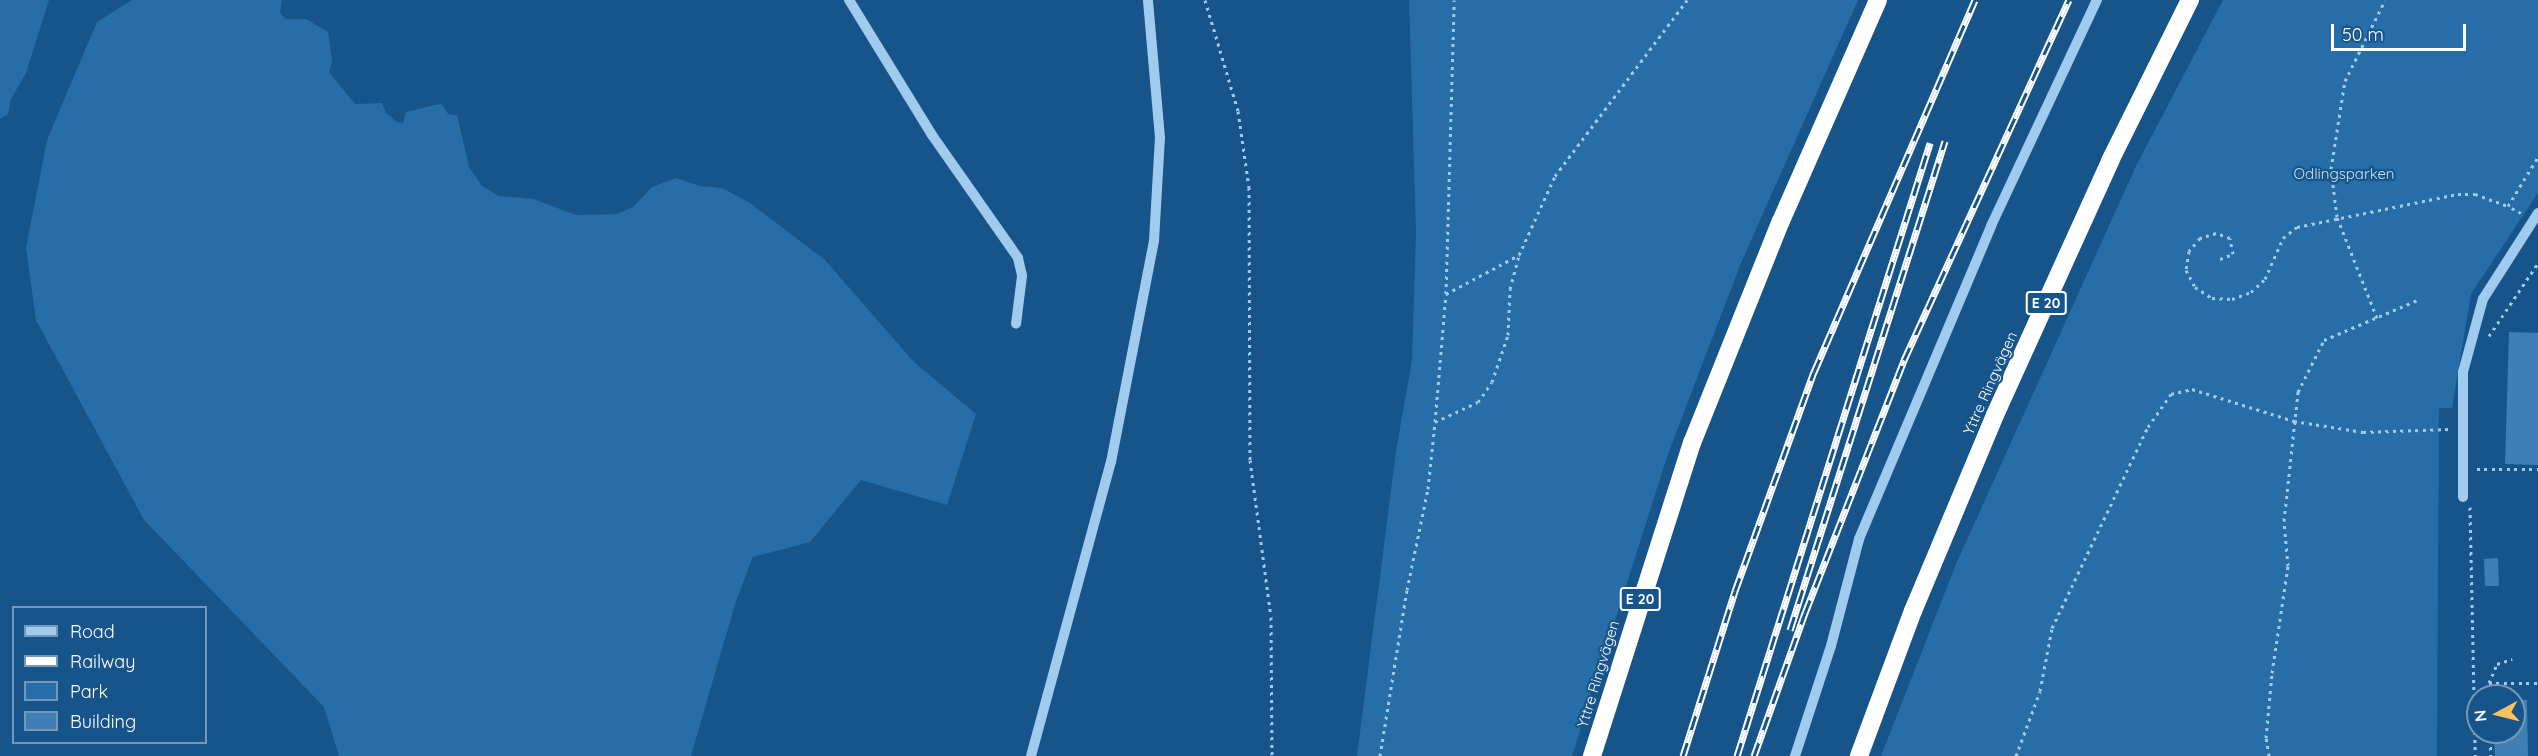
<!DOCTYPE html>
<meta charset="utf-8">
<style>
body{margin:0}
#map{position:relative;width:2538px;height:756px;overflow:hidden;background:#17548a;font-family:Quicksand,sans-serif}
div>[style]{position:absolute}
.green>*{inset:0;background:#276da7}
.building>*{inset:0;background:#407fb3}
.path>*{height:3px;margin-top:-1.5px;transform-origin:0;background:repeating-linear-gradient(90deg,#a0cbee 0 3px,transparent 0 7.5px)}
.minor>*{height:10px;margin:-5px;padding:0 5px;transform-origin:5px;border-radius:5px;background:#a0cbee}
.highway>*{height:18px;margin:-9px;padding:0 9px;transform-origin:9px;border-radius:9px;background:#fff}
.rail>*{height:7px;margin-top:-3.5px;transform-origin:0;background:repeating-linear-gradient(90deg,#17548a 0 14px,#fff 0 28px);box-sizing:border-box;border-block:2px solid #fff}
span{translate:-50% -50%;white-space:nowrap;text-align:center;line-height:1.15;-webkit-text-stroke:4.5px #17548a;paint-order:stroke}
.shield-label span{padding:2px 4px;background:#17548a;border:2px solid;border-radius:4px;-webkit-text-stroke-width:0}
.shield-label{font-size:14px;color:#fff;font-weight:700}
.park-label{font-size:15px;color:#c6e3fa}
.street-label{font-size:15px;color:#fff}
.legend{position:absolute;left:12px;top:606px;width:195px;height:138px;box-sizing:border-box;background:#17548a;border:2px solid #7498b9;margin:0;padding:8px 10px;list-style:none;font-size:18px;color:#fff}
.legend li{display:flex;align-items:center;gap:12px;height:30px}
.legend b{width:30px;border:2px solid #7498b9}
.north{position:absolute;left:2466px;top:684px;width:60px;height:60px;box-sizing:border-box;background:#17548a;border:2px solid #7498b9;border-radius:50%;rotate:263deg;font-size:16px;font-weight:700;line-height:24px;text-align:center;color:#fff}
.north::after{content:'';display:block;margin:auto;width:21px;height:27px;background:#ffc15e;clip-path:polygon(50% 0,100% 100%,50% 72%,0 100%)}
.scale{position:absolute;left:2331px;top:24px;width:135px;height:27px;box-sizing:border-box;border:3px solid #fff;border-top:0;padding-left:8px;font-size:18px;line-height:21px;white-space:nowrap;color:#fff;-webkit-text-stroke:4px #17548a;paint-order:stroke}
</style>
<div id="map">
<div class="green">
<i style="clip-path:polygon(0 0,49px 0,26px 73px,11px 99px,8px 114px,0 119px)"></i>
<i style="clip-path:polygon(132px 0,282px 0,280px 13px,286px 19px,306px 19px,328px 32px,332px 62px,329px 72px,355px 104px,382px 103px,386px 113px,397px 122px,403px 123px,406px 112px,434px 105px,442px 104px,448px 114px,457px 115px,469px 167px,482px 186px,499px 196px,533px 199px,576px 215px,617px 214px,633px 207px,652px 187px,676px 178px,700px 186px,722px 188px,750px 203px,825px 260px,914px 362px,976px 414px,947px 505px,861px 480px,810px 542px,753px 557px,736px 601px,691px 756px,339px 756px,324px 707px,144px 520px,36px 320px,26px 248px,47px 140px,97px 22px)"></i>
<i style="clip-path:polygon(1409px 0,1858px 0,1741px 263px,1668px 454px,1572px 756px,1357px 756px,1396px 451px,1412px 360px,1416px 233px)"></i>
<i style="clip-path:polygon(2223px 0,2538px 0,2538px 193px,2471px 294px,2452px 408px,2439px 408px,2437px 756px,1881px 756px,1956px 564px,2136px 166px)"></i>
</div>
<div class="building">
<i style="clip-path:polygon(2509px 332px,2538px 333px,2538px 465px,2505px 464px)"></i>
<i style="clip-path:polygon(2498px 558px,2499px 586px,2485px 586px,2484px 559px)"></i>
<i style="clip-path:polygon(2514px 700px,2527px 700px,2528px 756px,2495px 756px,2494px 732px,2514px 732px)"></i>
</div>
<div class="path">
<i style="left:1205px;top:0;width:116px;rotate:73.4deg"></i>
<i style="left:1238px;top:111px;width:77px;rotate:81.8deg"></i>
<i style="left:1249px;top:187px;width:273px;rotate:89.8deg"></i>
<i style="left:1250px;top:460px;width:158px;rotate:82.4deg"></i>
<i style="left:1271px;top:617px;width:139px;rotate:89.6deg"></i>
<i style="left:2521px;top:213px;width:15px;rotate:-152deg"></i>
<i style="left:2508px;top:206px;width:57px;rotate:-58.5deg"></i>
<i style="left:2220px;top:259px;width:14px;rotate:-21deg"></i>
<i style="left:2233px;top:254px;width:16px;rotate:-101deg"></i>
<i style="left:2230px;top:238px;width:15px;rotate:-160deg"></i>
<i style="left:2216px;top:233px;width:17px;rotate:163deg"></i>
<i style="left:2200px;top:238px;width:17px;rotate:130deg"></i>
<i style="left:2189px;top:251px;width:19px;rotate:99deg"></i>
<i style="left:2186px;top:270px;width:19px;rotate:62deg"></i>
<i style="left:2195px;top:287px;width:20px;rotate:33deg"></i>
<i style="left:2212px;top:298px;width:20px;rotate:3deg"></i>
<i style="left:2232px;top:299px;width:20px;rotate:-20deg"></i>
<i style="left:2251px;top:292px;width:19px;rotate:-43deg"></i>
<i style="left:2265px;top:279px;width:45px;rotate:-66.3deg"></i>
<i style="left:2283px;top:238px;width:18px;rotate:-38deg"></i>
<i style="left:2297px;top:227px;width:164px;rotate:-11.6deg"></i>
<i style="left:2458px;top:194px;width:17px"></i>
<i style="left:2475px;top:194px;width:35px;rotate:20deg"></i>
<i style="left:1446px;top:294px;width:83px;rotate:-28.1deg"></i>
<i style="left:2377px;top:318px;width:109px;rotate:-111.6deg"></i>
<i style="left:2337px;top:217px;width:48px;rotate:-97.1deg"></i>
<i style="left:2331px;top:169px;width:89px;rotate:-81deg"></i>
<i style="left:2345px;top:81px;width:90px;rotate:-63.7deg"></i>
<i style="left:2489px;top:336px;width:88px;rotate:-56.1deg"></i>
<i style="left:1435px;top:422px;width:47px;rotate:-24.9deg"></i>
<i style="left:1478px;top:402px;width:24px;rotate:-55deg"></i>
<i style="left:1492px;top:382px;width:50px;rotate:-71.2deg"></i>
<i style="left:1508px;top:335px;width:46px;rotate:-87.5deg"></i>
<i style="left:1510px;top:289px;width:35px;rotate:-75deg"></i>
<i style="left:1519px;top:255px;width:87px;rotate:-65.5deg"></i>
<i style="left:1555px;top:176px;width:220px;rotate:-53.1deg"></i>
<i style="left:2477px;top:469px;width:61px"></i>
<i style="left:2470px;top:507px;width:249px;rotate:88.8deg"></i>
<i style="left:2489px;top:683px;width:49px"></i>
<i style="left:2489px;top:696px;width:13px;rotate:-90deg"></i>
<i style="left:2489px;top:683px;width:21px;rotate:-67deg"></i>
<i style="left:2497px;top:664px;width:16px;rotate:-18deg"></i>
<i style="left:2490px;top:732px;width:24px;rotate:88deg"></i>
<i style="left:1380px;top:756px;width:168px;rotate:-80.8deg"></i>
<i style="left:1407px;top:590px;width:103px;rotate:-78.3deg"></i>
<i style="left:1428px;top:489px;width:67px;rotate:-84deg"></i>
<i style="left:1435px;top:422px;width:128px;rotate:-85.1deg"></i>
<i style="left:1446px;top:294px;width:294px;rotate:-88.4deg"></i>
<i style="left:2016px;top:756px;width:69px;rotate:-69.7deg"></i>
<i style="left:2040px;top:691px;width:64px;rotate:-79.2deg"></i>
<i style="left:2052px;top:628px;width:223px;rotate:-64.5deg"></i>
<i style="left:2148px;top:427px;width:40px;rotate:-55.1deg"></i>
<i style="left:2171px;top:394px;width:22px;rotate:-13deg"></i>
<i style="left:2192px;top:389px;width:107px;rotate:17.4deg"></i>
<i style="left:2294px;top:421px;width:70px;rotate:9.1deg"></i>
<i style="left:2363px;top:432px;width:87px;rotate:-2deg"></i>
<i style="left:2269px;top:756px;width:18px;rotate:-99deg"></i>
<i style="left:2266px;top:738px;width:65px;rotate:-84.7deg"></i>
<i style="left:2272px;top:673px;width:108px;rotate:-81.5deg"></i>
<i style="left:2288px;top:566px;width:45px;rotate:-95.1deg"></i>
<i style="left:2284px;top:521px;width:130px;rotate:-83.8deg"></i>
<i style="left:2298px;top:392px;width:58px;rotate:-63.4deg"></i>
<i style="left:2324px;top:340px;width:102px;rotate:-23.1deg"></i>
</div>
<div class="minor">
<i style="left:849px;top:0;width:158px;rotate:58.4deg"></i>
<i style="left:932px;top:135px;width:150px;rotate:55deg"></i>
<i style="left:1018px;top:258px;width:18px;rotate:77deg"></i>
<i style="left:1022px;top:276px;width:48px;rotate:97.1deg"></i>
<i style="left:2463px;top:497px;width:125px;rotate:-90deg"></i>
<i style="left:2463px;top:372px;width:76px;rotate:-74.7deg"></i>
<i style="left:2483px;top:299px;width:102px;rotate:-57.4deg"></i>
<i style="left:1031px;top:756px;width:305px;rotate:-74.8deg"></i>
<i style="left:1111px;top:462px;width:225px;rotate:-79deg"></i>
<i style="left:1154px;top:241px;width:103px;rotate:-86.7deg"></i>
<i style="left:1160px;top:138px;width:139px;rotate:-95deg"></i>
<i style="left:1795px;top:756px;width:116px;rotate:-71.9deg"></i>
<i style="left:1831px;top:646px;width:111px;rotate:-75.3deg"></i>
<i style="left:1859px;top:539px;width:340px;rotate:-67.1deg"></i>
<i style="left:1991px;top:226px;width:250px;rotate:-64.9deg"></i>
</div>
<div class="highway">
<i style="left:1592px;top:756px;width:329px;rotate:-72.3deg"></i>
<i style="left:1692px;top:443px;width:239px;rotate:-68.2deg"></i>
<i style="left:1781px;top:221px;width:241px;rotate:-66.3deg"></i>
<i style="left:1859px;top:756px;width:155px;rotate:-69.6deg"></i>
<i style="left:1913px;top:611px;width:212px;rotate:-67.3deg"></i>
<i style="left:1995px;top:415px;width:279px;rotate:-65.6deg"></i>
<i style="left:2110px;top:161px;width:180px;rotate:-63.6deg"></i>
</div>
<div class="rail">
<i style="left:1790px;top:630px;width:513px;rotate:-72.41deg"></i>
<i style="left:1683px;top:756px;width:173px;rotate:-72.5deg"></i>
<i style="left:1735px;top:591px;width:233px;rotate:-70.2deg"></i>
<i style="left:1814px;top:372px;width:405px;rotate:-66.6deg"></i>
<i style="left:1737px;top:756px;width:643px;rotate:-72.52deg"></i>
<i style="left:1754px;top:756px;width:152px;rotate:-70.4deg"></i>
<i style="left:1805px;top:613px;width:272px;rotate:-68.6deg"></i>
<i style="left:1904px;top:360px;width:396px;rotate:-65.4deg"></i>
</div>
<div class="shield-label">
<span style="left:2046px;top:303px">E 20</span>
<span style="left:1640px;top:599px">E 20</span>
</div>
<div class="park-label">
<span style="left:2344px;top:174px">Odlingsparken</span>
</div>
<div class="street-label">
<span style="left:1990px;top:383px;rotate:-66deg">Yttre Ringvägen</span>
<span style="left:1598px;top:674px;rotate:-73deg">Yttre Ringvägen</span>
</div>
<ul class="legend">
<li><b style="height:8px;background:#a0cbee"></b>Road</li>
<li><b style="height:8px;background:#fff"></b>Railway</li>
<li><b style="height:16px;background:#276da7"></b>Park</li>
<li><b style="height:16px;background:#407fb3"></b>Building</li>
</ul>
<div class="north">N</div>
<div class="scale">50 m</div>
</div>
